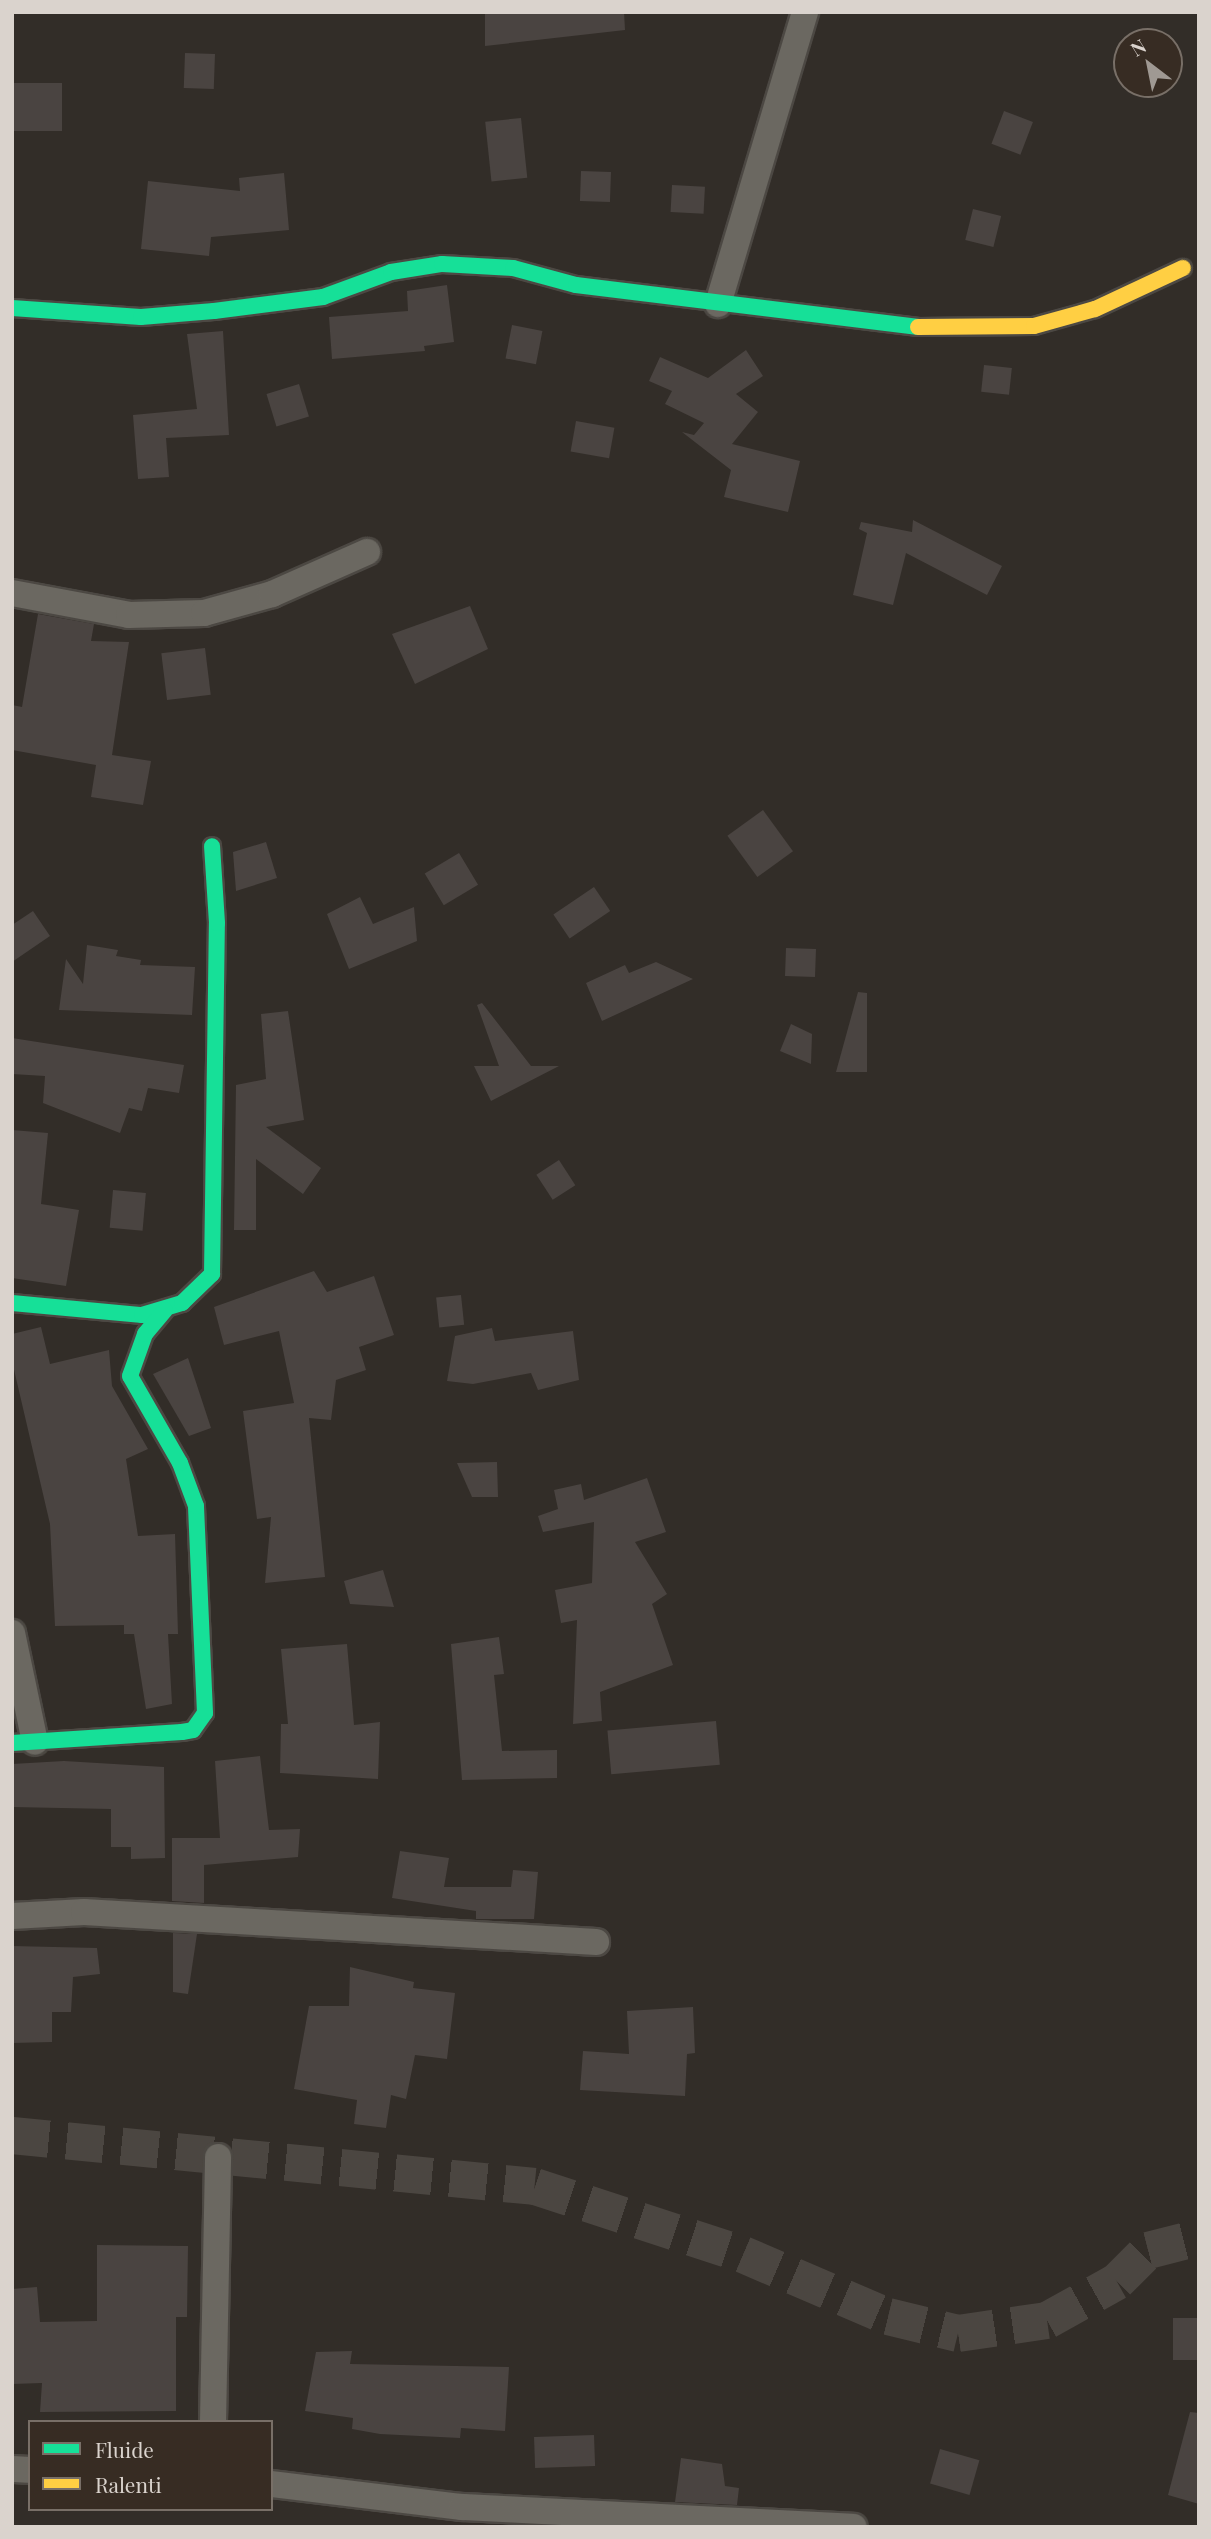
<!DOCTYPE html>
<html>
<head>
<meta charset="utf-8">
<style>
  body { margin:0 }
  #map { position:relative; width:1211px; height:2539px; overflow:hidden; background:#322d28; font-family:"Playfair Display",serif }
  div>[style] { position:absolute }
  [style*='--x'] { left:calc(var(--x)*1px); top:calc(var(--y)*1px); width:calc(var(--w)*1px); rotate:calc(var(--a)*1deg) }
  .building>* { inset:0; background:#4a4441; transform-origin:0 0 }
  .secondary-tunnel>* { height:37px; margin-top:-18.5px; transform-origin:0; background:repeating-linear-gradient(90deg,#4b4641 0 37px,transparent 0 55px) }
  .roads { filter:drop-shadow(2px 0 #4c4843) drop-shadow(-2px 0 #4c4843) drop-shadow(0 2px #4c4843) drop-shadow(0 -2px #4c4843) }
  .street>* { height:26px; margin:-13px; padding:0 13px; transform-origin:13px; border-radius:13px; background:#6b6861 }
  .fast>* { height:16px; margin:-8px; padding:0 8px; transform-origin:8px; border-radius:8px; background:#16e098 }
  .slow>* { height:16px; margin:-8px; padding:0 8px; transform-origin:8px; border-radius:8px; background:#ffcf43 }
  span { translate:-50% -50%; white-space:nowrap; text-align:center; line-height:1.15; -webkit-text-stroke:5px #372c23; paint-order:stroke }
  .frame { position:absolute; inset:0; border:14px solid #dad3cd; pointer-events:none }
  .legend { position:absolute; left:28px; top:2420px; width:245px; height:91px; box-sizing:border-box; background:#372c23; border:2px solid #786f67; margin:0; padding:9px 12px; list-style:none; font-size:21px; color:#dad3cd }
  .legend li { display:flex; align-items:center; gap:14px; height:35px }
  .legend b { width:35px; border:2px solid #786f67 }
  .north { position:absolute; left:1113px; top:28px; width:70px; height:70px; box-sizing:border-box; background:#372c23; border:2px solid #786f67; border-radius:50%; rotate:328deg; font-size:19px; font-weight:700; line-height:28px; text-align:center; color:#dad3cd }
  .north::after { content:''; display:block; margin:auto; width:24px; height:32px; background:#9f9993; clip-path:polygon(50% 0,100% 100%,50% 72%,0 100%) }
</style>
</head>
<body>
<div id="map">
  <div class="building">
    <i style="clip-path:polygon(485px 12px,624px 12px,625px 30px,485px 46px)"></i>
    <i style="left:185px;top:53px;width:30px;height:35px;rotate:2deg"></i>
    <i style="left:12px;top:83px;width:50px;height:48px"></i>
    <i style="left:1004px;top:111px;width:31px;height:35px;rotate:21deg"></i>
    <i style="left:521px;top:118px;width:60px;height:36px;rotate:84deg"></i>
    <i style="left:581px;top:171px;width:30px;height:30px;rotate:2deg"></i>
    <i style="clip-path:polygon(284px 173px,289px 230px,211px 237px,209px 256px,141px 249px,148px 181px,240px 191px,239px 178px)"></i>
    <i style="left:672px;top:185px;width:33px;height:27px;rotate:3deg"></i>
    <i style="left:973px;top:209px;width:29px;height:32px;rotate:14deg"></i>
    <i style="clip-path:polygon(447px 285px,454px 342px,424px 346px,425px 351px,332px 359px,329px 317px,408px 311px,407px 291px)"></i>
    <i style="left:512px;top:325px;width:31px;height:34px;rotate:11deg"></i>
    <i style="clip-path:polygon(223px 331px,229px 435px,166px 438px,169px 477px,138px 479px,133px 415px,197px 409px,187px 334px)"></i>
    <i style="clip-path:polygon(746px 350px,763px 376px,736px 394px,758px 412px,732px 444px,800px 461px,788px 512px,724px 497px,731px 470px,682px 432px,694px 435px,704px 423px,665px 404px,672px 391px,649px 381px,660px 357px,708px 378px)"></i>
    <i style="left:984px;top:365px;width:28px;height:27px;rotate:6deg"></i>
    <i style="left:299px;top:384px;width:34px;height:34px;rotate:73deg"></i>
    <i style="left:576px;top:421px;width:39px;height:31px;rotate:10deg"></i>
    <i style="clip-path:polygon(913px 520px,1002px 566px,987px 595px,906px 553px,893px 605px,853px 595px,867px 533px,859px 529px,861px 522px,912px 532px)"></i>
    <i style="clip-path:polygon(470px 606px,488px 649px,415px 684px,392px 634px)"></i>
    <i style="clip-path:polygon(38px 614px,94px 624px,91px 641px,129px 642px,112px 755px,151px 761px,143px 805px,91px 797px,96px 765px,12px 750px,12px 705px,22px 707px)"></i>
    <i style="left:205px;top:648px;width:47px;height:44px;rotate:83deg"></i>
    <i style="left:763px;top:810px;width:51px;height:44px;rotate:54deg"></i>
    <i style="clip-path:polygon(266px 842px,277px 878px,236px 891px,233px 852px)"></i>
    <i style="left:459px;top:853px;width:37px;height:40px;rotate:59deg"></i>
    <i style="left:594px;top:887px;width:29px;height:49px;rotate:56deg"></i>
    <i style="clip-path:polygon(360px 897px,373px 924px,414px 907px,417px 941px,349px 969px,327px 914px)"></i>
    <i style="clip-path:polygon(33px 911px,50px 936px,12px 962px,12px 925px)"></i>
    <i style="clip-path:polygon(87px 945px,118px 950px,116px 956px,141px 960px,140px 965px,195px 967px,192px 1015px,59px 1010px,66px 959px,83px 984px)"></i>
    <i style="left:786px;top:948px;width:30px;height:28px;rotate:2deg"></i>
    <i style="clip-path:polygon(656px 962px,693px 979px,602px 1021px,586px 983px,625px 965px,629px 973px)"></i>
    <i style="clip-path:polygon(858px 992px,867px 993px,867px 1072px,836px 1072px)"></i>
    <i style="clip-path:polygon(482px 1003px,531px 1066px,559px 1066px,491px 1101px,474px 1066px,499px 1066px,477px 1005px)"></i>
    <i style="clip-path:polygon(288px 1011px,304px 1120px,266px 1127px,321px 1168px,303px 1194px,256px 1159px,256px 1230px,234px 1230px,236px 1085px,266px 1079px,261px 1014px)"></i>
    <i style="clip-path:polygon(791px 1024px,812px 1034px,811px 1064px,780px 1051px)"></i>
    <i style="clip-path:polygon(12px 1038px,184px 1065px,179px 1093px,148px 1088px,142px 1111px,129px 1108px,120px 1133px,43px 1103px,45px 1076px,12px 1074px)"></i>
    <i style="clip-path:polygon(12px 1130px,48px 1133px,41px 1204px,79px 1210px,66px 1286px,12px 1278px)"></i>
    <i style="left:559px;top:1160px;width:30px;height:27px;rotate:57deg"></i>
    <i style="left:113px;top:1190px;width:33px;height:38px;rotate:5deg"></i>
    <i style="clip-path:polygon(314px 1271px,327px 1292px,374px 1276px,394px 1335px,359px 1347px,366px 1370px,336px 1380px,331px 1420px,309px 1418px,325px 1577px,265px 1583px,271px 1517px,257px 1519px,243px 1411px,294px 1403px,279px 1331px,224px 1345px,214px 1307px)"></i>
    <i style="left:461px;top:1295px;width:30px;height:25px;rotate:84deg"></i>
    <i style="clip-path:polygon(41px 1327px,50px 1364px,109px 1350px,112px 1386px,148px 1449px,126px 1459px,138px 1536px,175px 1534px,178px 1634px,168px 1634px,172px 1704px,146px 1709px,134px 1634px,124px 1634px,124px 1625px,55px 1626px,50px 1524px,12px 1361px,12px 1334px)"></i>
    <i style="clip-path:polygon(492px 1328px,495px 1341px,573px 1331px,579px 1380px,538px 1390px,531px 1373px,473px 1384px,447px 1381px,455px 1336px)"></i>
    <i style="clip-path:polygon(188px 1358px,211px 1428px,189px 1436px,153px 1374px)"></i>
    <i style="clip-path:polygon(497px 1462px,498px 1497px,472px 1497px,457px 1463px)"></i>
    <i style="clip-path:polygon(647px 1478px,666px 1532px,635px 1542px,667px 1594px,652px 1604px,673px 1665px,600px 1692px,602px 1721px,573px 1724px,577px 1620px,561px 1623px,555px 1590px,592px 1583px,594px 1522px,543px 1532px,538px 1516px,558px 1509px,554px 1490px,581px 1484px,584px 1500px)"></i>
    <i style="clip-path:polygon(383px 1570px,394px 1607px,350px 1604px,344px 1581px)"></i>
    <i style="clip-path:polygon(499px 1637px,504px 1674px,494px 1675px,502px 1751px,557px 1750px,557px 1778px,462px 1780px,451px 1644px)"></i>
    <i style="clip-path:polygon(347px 1644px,354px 1725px,380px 1722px,378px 1779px,280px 1773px,281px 1724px,288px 1724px,281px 1649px)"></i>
    <i style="left:716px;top:1721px;width:44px;height:109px;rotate:85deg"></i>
    <i style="clip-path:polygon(260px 1756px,269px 1830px,300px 1829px,298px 1857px,204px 1865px,204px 1903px,172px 1901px,172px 1838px,220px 1838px,215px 1761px)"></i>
    <i style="clip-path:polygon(64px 1761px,164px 1767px,165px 1858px,131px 1859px,131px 1847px,111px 1847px,111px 1809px,12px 1807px,12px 1764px)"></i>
    <i style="clip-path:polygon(400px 1851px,449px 1858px,444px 1887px,511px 1887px,513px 1870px,538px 1872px,534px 1919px,476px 1919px,476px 1911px,392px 1898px)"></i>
    <i style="clip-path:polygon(173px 1933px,197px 1934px,188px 1994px,173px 1992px)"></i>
    <i style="clip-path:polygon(12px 1946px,97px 1948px,100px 1974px,73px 1977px,71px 2012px,52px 2012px,52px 2042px,12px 2043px)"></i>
    <i style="clip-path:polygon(350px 1967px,414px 1982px,413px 1988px,455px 1993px,447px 2059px,415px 2055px,406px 2099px,391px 2095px,386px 2128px,354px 2124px,357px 2100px,294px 2089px,309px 2006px,349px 2006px)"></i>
    <i style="clip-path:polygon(693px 2007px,695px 2053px,687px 2054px,685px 2096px,580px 2090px,583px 2051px,629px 2054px,627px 2011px)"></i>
    <i style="clip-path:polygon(97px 2245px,188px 2246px,187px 2317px,176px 2317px,176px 2411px,40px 2412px,42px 2383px,12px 2384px,12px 2289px,37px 2287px,40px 2322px,97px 2321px)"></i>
    <i style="left:1173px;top:2318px;width:26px;height:42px"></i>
    <i style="clip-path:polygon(352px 2351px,350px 2364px,509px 2367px,505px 2431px,461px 2428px,460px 2438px,380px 2434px,352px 2429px,353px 2418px,305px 2411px,316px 2352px)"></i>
    <i style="clip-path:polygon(1190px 2412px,1199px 2413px,1199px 2504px,1168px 2495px)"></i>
    <i style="left:594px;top:2435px;width:31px;height:60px;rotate:88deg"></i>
    <i style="left:940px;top:2449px;width:41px;height:36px;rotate:16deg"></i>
    <i style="clip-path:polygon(681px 2458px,722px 2464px,725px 2486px,739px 2488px,737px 2505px,675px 2502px)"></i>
  </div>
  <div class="secondary-tunnel">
    <i style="--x:12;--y:2135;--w:525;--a:5.57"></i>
    <i style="--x:535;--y:2186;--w:219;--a:18.1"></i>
    <i style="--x:743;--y:2254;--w:158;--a:23.2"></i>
    <i style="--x:888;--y:2316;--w:72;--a:13.7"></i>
    <i style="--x:958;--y:2333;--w:90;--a:-8.3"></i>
    <i style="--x:1047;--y:2320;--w:80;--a:-29.1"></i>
    <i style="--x:1117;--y:2281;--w:44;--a:-45"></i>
    <i style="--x:1148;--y:2250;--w:53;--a:-14.3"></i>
  </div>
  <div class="roads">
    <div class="street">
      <i style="--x:718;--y:304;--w:305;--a:-73.4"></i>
      <i style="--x:12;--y:593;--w:119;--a:10.6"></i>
      <i style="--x:129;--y:615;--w:75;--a:-1.5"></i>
      <i style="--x:204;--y:613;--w:71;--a:-15.6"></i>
      <i style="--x:272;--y:594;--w:104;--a:-23.9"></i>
      <i style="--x:12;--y:1633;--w:111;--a:78.1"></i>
      <i style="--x:12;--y:1916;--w:72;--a:-3.2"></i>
      <i style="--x:84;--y:1912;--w:513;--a:3.35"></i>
      <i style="--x:213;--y:2422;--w:265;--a:-88.9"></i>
      <i style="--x:12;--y:2469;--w:18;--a:3"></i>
      <i style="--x:271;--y:2484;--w:192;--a:6.9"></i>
      <i style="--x:462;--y:2507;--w:392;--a:2.9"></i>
    </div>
    <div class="fast">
      <i style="--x:12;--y:308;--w:129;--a:4"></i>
      <i style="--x:141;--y:317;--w:73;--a:-4.7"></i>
      <i style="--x:214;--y:311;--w:110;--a:-7.3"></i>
      <i style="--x:323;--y:297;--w:72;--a:-20.2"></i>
      <i style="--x:391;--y:272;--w:52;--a:-8.9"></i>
      <i style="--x:442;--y:264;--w:71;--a:3.2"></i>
      <i style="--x:513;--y:268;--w:65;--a:15.1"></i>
      <i style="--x:576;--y:285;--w:345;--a:7"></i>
      <i style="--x:12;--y:1303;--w:131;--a:5.3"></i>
      <i style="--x:142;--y:1315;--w:42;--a:-16.7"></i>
      <i style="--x:182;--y:1303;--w:42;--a:-44"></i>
      <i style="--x:212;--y:1274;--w:351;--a:-89.2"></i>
      <i style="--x:217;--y:923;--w:77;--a:-93.7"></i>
      <i style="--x:12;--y:1743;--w:170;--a:-3.7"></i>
      <i style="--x:182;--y:1732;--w:11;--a:-10"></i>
      <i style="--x:193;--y:1730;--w:21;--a:-55"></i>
      <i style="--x:205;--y:1713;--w:207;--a:-92.5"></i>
      <i style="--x:196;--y:1506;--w:46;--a:-110.4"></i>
      <i style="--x:180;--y:1463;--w:100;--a:-119.9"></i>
      <i style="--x:130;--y:1376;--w:45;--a:-70.3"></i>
      <i style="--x:145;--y:1334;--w:31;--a:-50"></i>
    </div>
    <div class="slow">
      <i style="--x:918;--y:327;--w:116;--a:-0.5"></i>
      <i style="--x:1034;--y:326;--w:63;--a:-15.6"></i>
      <i style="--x:1095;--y:309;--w:97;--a:-25"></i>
    </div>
  </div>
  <div class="frame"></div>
  <ul class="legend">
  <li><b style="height:9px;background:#16e098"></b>Fluide</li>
  <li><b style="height:9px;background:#ffcf43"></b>Ralenti</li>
  </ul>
  <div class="north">N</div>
</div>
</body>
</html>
